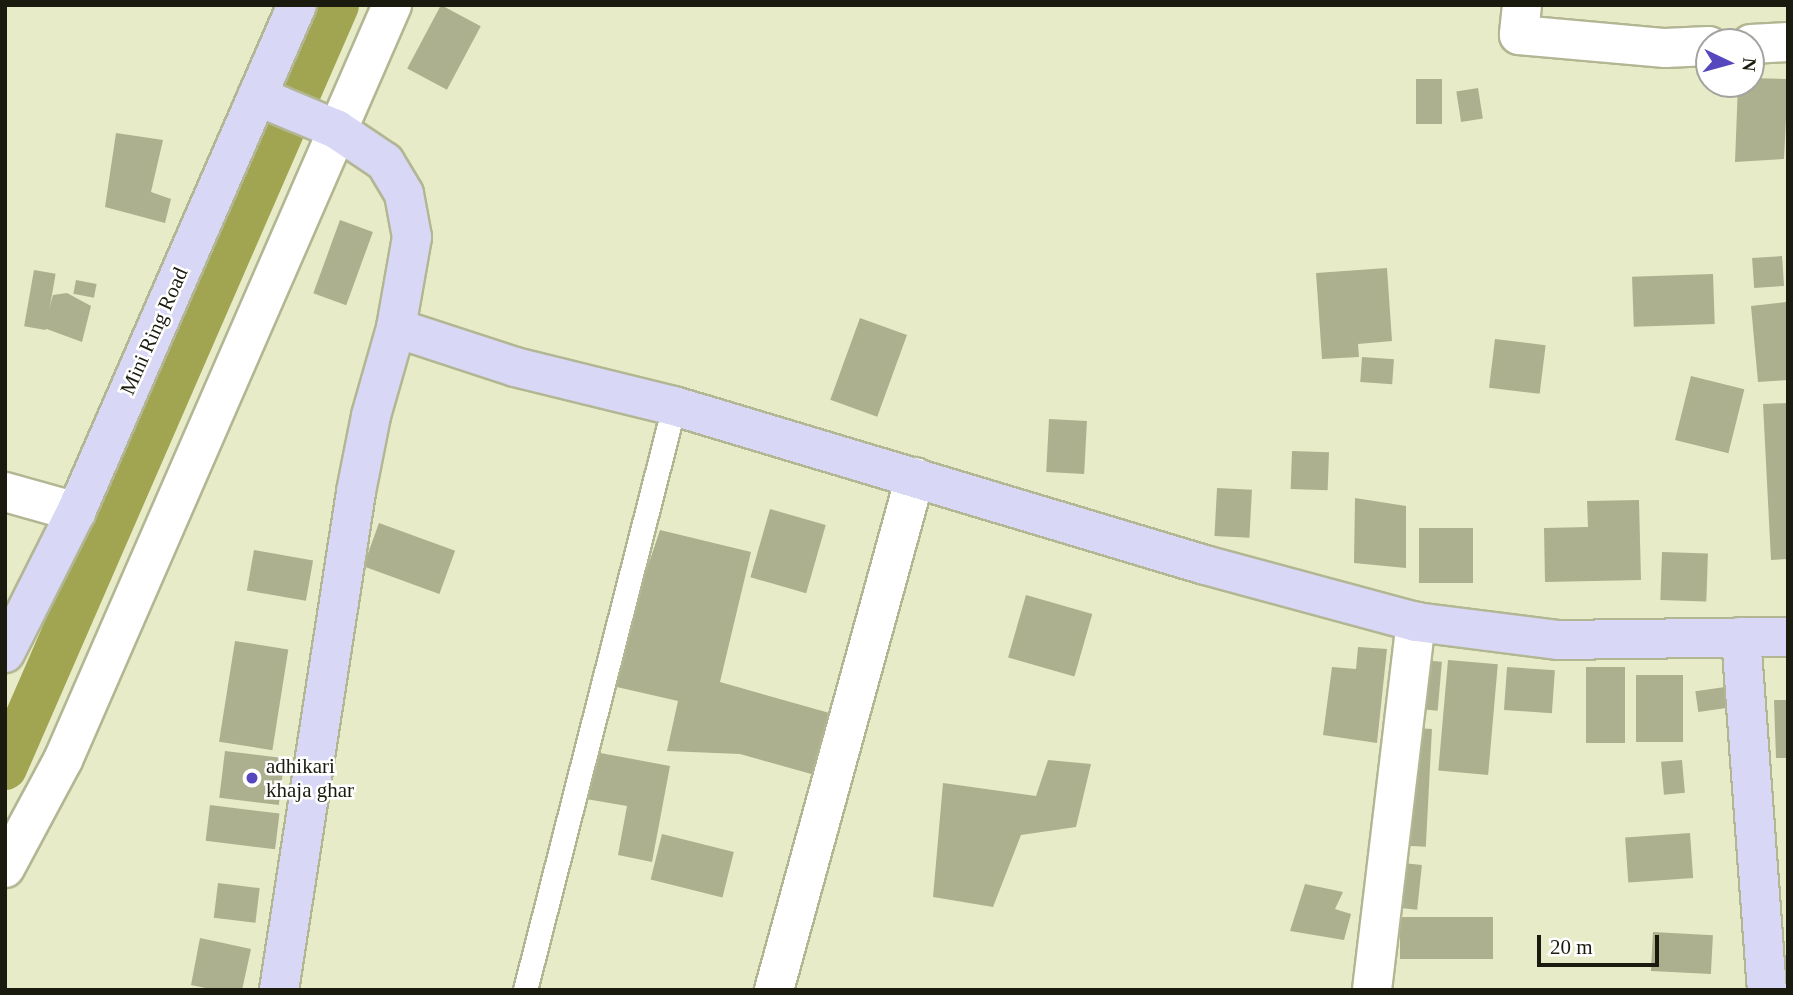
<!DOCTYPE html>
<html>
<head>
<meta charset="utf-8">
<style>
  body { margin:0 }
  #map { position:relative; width:1793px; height:995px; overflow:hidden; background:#e8ebc7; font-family:Georgia,serif }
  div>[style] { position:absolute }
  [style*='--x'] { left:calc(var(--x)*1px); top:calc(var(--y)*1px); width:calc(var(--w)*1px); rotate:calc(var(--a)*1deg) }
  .canal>* { height:44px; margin:-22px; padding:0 22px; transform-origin:22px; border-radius:22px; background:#a1a552 }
  .building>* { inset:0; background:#adb08e; transform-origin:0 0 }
  .roads { filter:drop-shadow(2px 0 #b3b693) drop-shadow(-2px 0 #b3b693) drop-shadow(0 2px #b3b693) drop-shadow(0 -2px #b3b693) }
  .lane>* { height:23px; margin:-11.5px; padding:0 11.5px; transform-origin:11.5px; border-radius:11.5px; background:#fff }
  .street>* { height:38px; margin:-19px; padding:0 19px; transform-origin:19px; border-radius:19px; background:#fff }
  .secondary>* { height:38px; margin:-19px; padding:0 19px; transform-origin:19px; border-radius:19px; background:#d8d7f6 }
  .dots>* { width:19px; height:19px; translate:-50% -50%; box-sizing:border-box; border:4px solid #fff; border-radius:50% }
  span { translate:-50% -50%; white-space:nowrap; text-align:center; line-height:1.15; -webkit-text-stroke:5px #fff; paint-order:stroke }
  .street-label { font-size:21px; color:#1a1b0e }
  .poi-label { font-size:21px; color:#1a1b0e }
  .left { translate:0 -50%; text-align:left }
  .frame { position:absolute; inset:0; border:7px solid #1a1b0e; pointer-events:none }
  .north { position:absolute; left:1695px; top:28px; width:70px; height:70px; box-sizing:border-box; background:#fff; border:2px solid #a3a49f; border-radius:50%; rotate:95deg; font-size:19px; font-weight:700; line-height:28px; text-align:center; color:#1a1b0e }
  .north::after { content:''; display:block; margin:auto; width:24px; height:32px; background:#5647be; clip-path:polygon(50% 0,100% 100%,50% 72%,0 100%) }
  .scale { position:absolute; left:1537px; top:935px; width:122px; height:32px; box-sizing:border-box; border:4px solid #1a1b0e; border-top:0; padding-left:9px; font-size:21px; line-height:24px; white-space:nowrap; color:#1a1b0e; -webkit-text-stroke:5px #fff; paint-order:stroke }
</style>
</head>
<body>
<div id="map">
  <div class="canal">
    <i style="--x:5;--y:768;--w:832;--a:-66.48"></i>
  </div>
  <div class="building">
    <i style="left:441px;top:5px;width:45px;height:72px;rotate:28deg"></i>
    <i style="clip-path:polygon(1751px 78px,1788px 79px,1784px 159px,1735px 162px,1738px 84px,1751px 84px)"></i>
    <i style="left:1416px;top:79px;width:26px;height:45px"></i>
    <i style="left:1478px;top:88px;width:31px;height:22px;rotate:81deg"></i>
    <i style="clip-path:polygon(116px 133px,163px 140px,151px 192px,171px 199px,165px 223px,105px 207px)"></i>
    <i style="left:340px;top:220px;width:35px;height:78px;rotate:20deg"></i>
    <i style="left:1782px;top:256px;width:30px;height:30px;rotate:86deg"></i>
    <i style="clip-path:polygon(1387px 268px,1392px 341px,1358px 344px,1359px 357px,1322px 359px,1316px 273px)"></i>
    <i style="left:34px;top:270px;width:22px;height:57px;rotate:10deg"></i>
    <i style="left:1713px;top:274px;width:50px;height:81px;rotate:88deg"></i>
    <i style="left:76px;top:280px;width:21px;height:14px;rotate:11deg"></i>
    <i style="clip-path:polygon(67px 293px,91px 306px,82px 342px,44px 328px,53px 295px)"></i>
    <i style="clip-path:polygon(1786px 302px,1788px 380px,1758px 382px,1751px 306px)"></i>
    <i style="left:860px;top:318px;width:50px;height:87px;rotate:20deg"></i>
    <i style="left:1495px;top:339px;width:51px;height:49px;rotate:7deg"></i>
    <i style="left:1362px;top:357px;width:32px;height:25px;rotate:4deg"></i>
    <i style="left:1691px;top:376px;width:55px;height:66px;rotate:14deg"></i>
    <i style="clip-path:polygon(1788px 403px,1788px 559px,1771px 560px,1763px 404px)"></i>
    <i style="left:1049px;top:419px;width:38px;height:53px;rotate:3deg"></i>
    <i style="left:1292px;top:451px;width:37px;height:38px;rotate:2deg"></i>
    <i style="left:1217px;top:488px;width:35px;height:48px;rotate:3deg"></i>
    <i style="clip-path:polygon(1355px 498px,1406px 506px,1406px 568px,1354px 563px)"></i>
    <i style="clip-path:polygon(1639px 500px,1641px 580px,1545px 582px,1544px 528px,1588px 527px,1587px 501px)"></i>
    <i style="left:770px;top:509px;width:58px;height:71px;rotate:16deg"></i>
    <i style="left:379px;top:523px;width:81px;height:46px;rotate:20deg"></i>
    <i style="left:1473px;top:528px;width:55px;height:54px;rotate:90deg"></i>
    <i style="clip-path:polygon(660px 530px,751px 552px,720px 682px,833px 714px,822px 777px,740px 754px,667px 751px,678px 701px,608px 685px)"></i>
    <i style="left:254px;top:550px;width:60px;height:41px;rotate:10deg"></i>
    <i style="left:1662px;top:552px;width:46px;height:48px;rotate:2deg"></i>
    <i style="left:1026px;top:595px;width:69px;height:65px;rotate:16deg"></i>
    <i style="left:235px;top:641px;width:54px;height:102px;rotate:9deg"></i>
    <i style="clip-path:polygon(1358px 647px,1387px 649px,1377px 743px,1323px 735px,1332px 667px,1356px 669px)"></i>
    <i style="left:1421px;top:660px;width:21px;height:49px;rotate:5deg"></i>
    <i style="left:1448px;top:660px;width:50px;height:111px;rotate:5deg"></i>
    <i style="left:1507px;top:667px;width:48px;height:43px;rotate:4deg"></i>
    <i style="left:1586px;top:667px;width:39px;height:76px"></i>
    <i style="left:1636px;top:675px;width:47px;height:67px"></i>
    <i style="left:1732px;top:686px;width:21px;height:37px;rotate:82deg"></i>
    <i style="clip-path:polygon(1774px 700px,1788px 700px,1788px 758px,1776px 758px)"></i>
    <i style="left:1413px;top:728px;width:19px;height:118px;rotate:3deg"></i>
    <i style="left:225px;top:751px;width:60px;height:47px;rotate:7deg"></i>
    <i style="clip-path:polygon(595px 752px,670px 766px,652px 862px,618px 855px,627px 806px,586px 799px)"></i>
    <i style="clip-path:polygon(1048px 760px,1091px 764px,1076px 827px,1021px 835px,993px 907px,933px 897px,943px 783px,1036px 796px)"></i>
    <i style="left:1682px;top:760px;width:33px;height:21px;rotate:85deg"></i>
    <i style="left:210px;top:805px;width:70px;height:36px;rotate:7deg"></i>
    <i style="left:1690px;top:833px;width:45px;height:65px;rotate:86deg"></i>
    <i style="left:662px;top:834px;width:74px;height:47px;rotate:14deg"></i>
    <i style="left:1403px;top:863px;width:19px;height:45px;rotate:6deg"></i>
    <i style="left:218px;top:883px;width:42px;height:35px;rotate:7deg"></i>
    <i style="clip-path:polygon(1305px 884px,1343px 892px,1335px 909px,1351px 914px,1344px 940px,1290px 931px)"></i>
    <i style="left:1400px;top:917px;width:93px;height:42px"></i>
    <i style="left:1653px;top:932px;width:60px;height:39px;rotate:3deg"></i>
    <i style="clip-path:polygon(200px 938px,251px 949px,242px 990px,215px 990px,191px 985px)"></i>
  </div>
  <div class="roads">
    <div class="lane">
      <i style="--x:525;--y:990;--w:603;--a:-75.69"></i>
    </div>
    <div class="street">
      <i style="--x:1522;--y:5;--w:30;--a:96"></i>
      <i style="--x:1519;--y:35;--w:147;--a:5.1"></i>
      <i style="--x:1665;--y:48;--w:44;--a:-2.6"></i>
      <i style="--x:1751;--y:44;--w:37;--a:-3"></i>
      <i style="--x:5;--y:492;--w:74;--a:15.7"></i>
      <i style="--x:5;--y:868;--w:123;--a:-61.8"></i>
      <i style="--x:63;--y:760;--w:824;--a:-66.45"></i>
      <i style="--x:774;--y:990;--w:532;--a:-74.63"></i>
      <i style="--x:1372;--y:990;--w:371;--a:-83.2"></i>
    </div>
    <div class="secondary">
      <i style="--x:257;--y:96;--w:86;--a:22.7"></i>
      <i style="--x:336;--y:129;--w:59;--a:34"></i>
      <i style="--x:385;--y:162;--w:37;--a:59"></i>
      <i style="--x:404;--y:194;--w:44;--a:79.5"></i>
      <i style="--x:412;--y:237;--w:92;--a:100"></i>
      <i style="--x:396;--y:328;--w:91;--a:105.9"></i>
      <i style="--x:371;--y:416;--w:77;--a:101.2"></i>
      <i style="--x:356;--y:492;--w:504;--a:98.79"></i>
      <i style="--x:396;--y:328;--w:125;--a:18.1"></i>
      <i style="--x:515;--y:367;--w:164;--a:13.8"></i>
      <i style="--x:674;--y:406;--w:554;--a:16.67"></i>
      <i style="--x:1205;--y:565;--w:219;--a:15.1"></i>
      <i style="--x:1416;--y:622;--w:144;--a:7.2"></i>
      <i style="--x:1559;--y:640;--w:229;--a:-0.8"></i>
      <i style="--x:1741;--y:637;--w:354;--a:85.8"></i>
      <i style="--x:5;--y:653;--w:158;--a:-63.3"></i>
      <i style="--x:76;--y:512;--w:553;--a:-66.45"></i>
    </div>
  </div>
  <div class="dots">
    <i style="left:252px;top:778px;background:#5647be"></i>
  </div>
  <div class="street-label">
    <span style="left:154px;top:331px;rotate:-66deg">Mini Ring Road</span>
  </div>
  <div class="poi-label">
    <span class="left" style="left:266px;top:778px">adhikari<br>khaja ghar</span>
  </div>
  <div class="frame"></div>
  <div class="north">N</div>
  <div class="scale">20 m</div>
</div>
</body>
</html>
